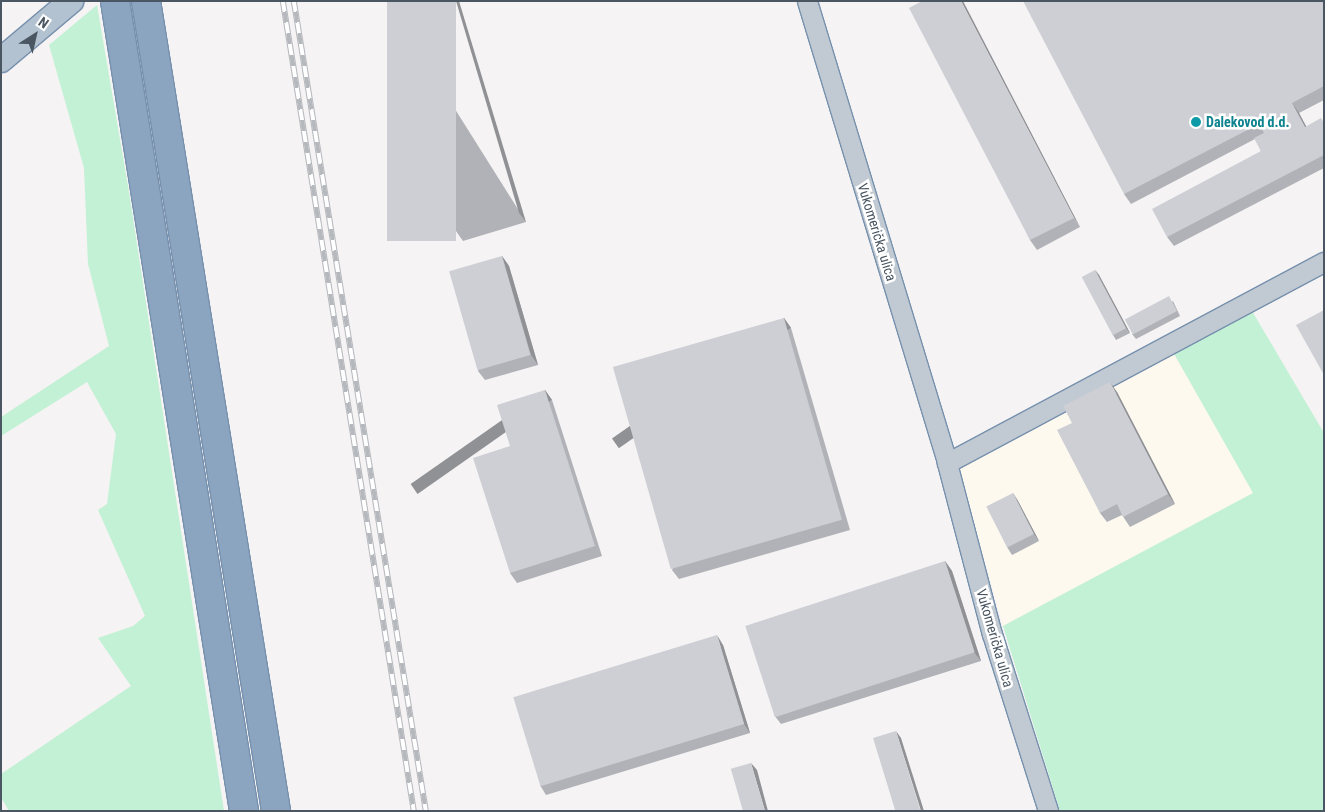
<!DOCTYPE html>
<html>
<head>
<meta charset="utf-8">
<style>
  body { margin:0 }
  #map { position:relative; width:1325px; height:812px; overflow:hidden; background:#f5f3f3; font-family:"Roboto Condensed",sans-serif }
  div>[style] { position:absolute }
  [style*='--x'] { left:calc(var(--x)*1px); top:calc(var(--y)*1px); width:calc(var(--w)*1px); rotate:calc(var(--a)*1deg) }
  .commercial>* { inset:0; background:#fdf9ef }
  .green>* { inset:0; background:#c3f1d5 }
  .roads { filter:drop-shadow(1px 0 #7690ad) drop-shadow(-1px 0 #7690ad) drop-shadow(0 1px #7690ad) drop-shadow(0 -1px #7690ad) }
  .minor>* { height:19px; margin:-9.5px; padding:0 9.5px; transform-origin:9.5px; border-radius:9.5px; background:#c1cad2 }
  .major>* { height:24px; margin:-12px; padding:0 12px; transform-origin:12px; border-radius:12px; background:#b3c2d1 }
  .highway>* { height:28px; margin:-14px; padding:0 14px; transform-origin:14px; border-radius:14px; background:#8ba5c1 }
  .rail>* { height:5.5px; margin-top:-2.75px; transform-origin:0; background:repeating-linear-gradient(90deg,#fff 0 11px,#b5b8bd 0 22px); box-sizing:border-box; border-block:1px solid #b5b8bd }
  .wall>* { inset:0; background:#b0b2b7 }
  .shaded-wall>* { inset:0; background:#909195; transform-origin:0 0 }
  .building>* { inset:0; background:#cdcfd5; transform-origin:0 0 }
  .dots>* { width:14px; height:14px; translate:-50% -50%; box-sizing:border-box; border:2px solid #fff; border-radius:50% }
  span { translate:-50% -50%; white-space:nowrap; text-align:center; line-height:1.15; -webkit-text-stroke:5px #fff; paint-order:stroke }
  .culture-label { font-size:14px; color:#0d838f; font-weight:700 }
  .left { translate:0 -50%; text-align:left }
  .street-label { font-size:14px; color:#4a5661 }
  .frame { position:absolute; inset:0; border:2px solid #4a5661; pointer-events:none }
  .north { position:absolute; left:10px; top:10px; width:50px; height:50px; -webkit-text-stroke:4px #fff; paint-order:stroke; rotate:35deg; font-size:14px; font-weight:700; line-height:20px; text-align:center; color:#4a5661 }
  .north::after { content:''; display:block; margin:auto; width:18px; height:22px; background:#4a5661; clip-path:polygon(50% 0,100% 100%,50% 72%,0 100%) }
</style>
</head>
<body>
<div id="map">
  <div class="commercial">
    <i style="clip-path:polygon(1173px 352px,1253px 493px,1003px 626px,958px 468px)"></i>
  </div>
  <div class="green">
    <i style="clip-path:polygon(97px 5px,129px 192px,224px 811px,9px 811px,1px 797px,1px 774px,131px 686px,98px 638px,133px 626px,145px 616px,98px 510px,107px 504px,116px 434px,87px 382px,1px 436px,1px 417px,109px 346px,88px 264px,84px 168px,49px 45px)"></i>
    <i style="clip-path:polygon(1252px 311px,1324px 433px,1324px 811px,1060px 811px,1003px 626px,1253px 493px,1173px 352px)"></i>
  </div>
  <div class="roads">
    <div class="minor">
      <i style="--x:807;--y:1;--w:483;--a:73.1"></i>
      <i style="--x:947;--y:463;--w:177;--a:75.3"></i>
      <i style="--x:992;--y:634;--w:186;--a:72.4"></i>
      <i style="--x:947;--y:463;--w:427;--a:-28.1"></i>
    </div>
    <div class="major">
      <i style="--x:1;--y:60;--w:92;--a:-40.1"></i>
    </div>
    <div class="highway">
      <i style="--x:115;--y:1;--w:820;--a:80.95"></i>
      <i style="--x:146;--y:1;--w:820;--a:80.88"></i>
    </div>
  </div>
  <div class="rail">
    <i style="--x:283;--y:1;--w:821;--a:80.81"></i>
    <i style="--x:294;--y:1;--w:821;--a:80.74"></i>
  </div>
  <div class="wall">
    <i style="clip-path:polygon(387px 1px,526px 222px,463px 241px,456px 231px)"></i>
    <i style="clip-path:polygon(922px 1px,1080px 227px,1037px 250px,1030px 240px)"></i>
    <i style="clip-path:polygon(1324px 1px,1324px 100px,1299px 113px,1306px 127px,1324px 122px,1324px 168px,1174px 246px,1167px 237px,1261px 151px,1255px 139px,1131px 204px,1124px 194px)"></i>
    <i style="clip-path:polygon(502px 256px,509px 266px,538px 365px,485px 380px,478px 371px)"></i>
    <i style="clip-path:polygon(1095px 270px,1099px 275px,1130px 333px,1116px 340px,1113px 335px)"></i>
    <i style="clip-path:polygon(1173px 301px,1180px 316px,1136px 339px,1132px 334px)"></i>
    <i style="clip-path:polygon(784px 318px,791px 328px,850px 530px,679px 579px,672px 570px)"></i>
    <i style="clip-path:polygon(545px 390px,552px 400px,602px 556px,517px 583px,510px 573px,510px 446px)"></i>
    <i style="clip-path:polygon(1117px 392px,1175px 504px,1130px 527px,1122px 515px,1107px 522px,1100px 513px,1072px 423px)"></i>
    <i style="clip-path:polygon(1013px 493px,1018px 501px,1039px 541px,1012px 555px,1007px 547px)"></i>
    <i style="clip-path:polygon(945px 561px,952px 571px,981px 661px,781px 724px,774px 715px)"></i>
    <i style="clip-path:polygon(723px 645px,750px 733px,546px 795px,540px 785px)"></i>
  </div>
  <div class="shaded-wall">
    <i style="clip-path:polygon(456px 1px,459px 1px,526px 222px,519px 213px)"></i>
    <i style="clip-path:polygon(961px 1px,963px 1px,1080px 227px,1074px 218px)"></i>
    <i style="clip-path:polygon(1292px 103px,1299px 113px,1312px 137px,1305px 127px)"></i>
    <i style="clip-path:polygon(502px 256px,509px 266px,538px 365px,531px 355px)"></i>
    <i style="clip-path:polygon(1095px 270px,1099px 275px,1130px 333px,1126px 328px)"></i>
    <i style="left:784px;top:318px;width:12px;height:210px;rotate:55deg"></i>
    <i style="clip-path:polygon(1110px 382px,1117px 392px,1175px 504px,1168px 494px)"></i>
    <i style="left:545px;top:390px;width:12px;height:164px;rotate:55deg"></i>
    <i style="clip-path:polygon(1013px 493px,1018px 501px,1039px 541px,1034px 534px)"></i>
    <i style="clip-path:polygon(945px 561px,952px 571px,981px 661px,974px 652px)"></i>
    <i style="clip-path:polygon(717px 635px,723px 645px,750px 733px,744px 724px)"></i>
    <i style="clip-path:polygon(896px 731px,901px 738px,924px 811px,921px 811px)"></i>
    <i style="clip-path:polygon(751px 763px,757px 770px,768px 811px,765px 811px)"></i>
  </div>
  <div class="building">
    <i style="left:387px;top:1px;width:69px;height:240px"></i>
    <i style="clip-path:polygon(922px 1px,961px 1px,1074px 218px,1030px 240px,909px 8px)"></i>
    <i style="clip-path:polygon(1023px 1px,1324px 1px,1324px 86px,1292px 103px,1305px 127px,1321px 118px,1324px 123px,1324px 155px,1167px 237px,1152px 209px,1261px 151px,1254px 138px,1264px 133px,1259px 124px,1124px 194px)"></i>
    <i style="left:502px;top:256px;width:103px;height:55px;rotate:74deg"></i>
    <i style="left:1095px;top:270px;width:66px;height:15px;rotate:62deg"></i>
    <i style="left:1169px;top:296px;width:17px;height:50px;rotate:62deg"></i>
    <i style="clip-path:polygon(1324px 310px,1324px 375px,1296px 325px)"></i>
    <i style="left:784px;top:318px;width:210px;height:178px;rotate:74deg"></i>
    <i style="clip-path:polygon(1110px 382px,1168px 494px,1123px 517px,1117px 504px,1100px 513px,1057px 430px,1072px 423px,1063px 406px)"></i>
    <i style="clip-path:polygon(545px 390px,595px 546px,510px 573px,473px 458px,510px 446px,497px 405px)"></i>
    <i style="left:1013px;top:493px;width:46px;height:30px;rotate:63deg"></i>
    <i style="left:945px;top:561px;width:96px;height:210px;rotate:72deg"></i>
    <i style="left:717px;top:635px;width:93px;height:213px;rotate:73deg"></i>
    <i style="left:896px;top:731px;width:84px;height:24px;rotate:73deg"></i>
    <i style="left:751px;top:763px;width:50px;height:21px;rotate:74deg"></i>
  </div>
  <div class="dots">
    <i style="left:1196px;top:122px;background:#0f9aa8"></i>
  </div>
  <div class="culture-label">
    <span class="left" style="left:1206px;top:122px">Dalekovod d.d.</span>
  </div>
  <div class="street-label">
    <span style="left:877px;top:232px;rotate:73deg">Vukomerička ulica</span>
    <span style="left:995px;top:638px;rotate:74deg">Vukomerička ulica</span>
  </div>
  <div class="frame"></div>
  <div class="north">N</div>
</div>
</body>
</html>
